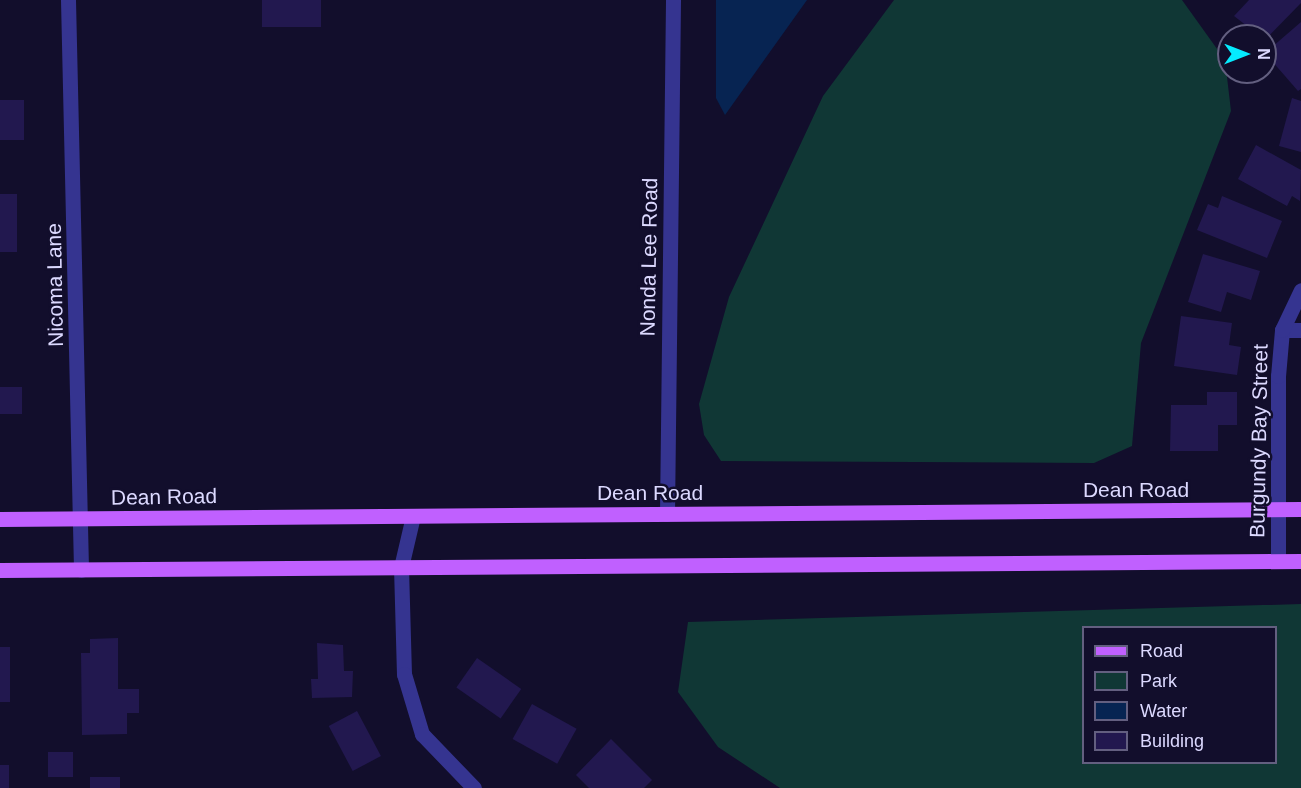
<!DOCTYPE html>
<html>
<head>
<meta charset="utf-8">
<style>
  body { margin:0 }
  #map { position:relative; width:1301px; height:788px; overflow:hidden; background:#120e2c; font-family:Arial,sans-serif }
  div>[style] { position:absolute }
  [style*='--x'] { left:calc(var(--x)*1px); top:calc(var(--y)*1px); width:calc(var(--w)*1px); rotate:calc(var(--a)*1deg) }
  .green>* { inset:0; background:#103735 }
  .water>* { inset:0; background:#072452 }
  .building>* { inset:0; background:#22184f; transform-origin:0 0 }
  .minor>* { height:15px; margin:-7.5px; padding:0 7.5px; transform-origin:7.5px; border-radius:7.5px; background:#353490 }
  .major>* { height:15px; margin:-7.5px; padding:0 7.5px; transform-origin:7.5px; border-radius:7.5px; background:#c060ff }
  span { translate:-50% -50%; white-space:nowrap; text-align:center; line-height:1.15; -webkit-text-stroke:5px #120e2c; paint-order:stroke }
  .street-label { font-size:21px; color:#dcd9ff }
  .legend { position:absolute; left:1082px; top:626px; width:195px; height:138px; box-sizing:border-box; background:#120e2c; border:2px solid #635f80; margin:0; padding:8px 10px; list-style:none; font-size:18px; color:#dcd9ff }
  .legend li { display:flex; align-items:center; gap:12px; height:30px }
  .legend b { width:30px; border:2px solid #635f80 }
  .north { position:absolute; left:1217px; top:24px; width:60px; height:60px; box-sizing:border-box; background:#120e2c; border:2px solid #635f80; border-radius:50%; rotate:90deg; font-size:16px; font-weight:700; line-height:24px; text-align:center; color:#dcd9ff }
  .north::after { content:''; display:block; margin:auto; width:21px; height:27px; background:#05ebff; clip-path:polygon(50% 0,100% 100%,50% 72%,0 100%) }
</style>
</head>
<body>
<div id="map">
  <div class="green">
    <i style="clip-path:polygon(894px 0,1182px 0,1225px 60px,1231px 111px,1141px 343px,1132px 446px,1094px 463px,721px 461px,704px 435px,699px 404px,729px 297px,823px 96px)"></i>
    <i style="clip-path:polygon(evenodd,1301px 604px,1301px 788px,780px 788px,718px 747px,678px 692px,688px 622px,1301px 604px,1084px 628px,1276px 628px,1276px 762px,1084px 762px,1084px 628px)"></i>
  </div>
  <div class="water">
    <i style="clip-path:polygon(716px 0,807px 0,725px 115px,716px 98px)"></i>
  </div>
  <div class="building">
    <i style="left:262px;top:0;width:59px;height:27px"></i>
    <i style="clip-path:polygon(1249px 0,1301px 0,1301px 3px,1265px 40px,1234px 16px)"></i>
    <i style="clip-path:polygon(1301px 22px,1301px 89px,1298px 91px,1265px 53px)"></i>
    <i style="clip-path:polygon(1292px 98px,1301px 101px,1301px 152px,1279px 146px)"></i>
    <i style="left:0;top:100px;width:24px;height:40px"></i>
    <i style="clip-path:polygon(1256px 145px,1301px 170px,1300px 201px,1292px 196px,1287px 206px,1238px 179px)"></i>
    <i style="left:0;top:194px;width:17px;height:58px"></i>
    <i style="clip-path:polygon(1222px 196px,1282px 221px,1267px 258px,1197px 230px,1208px 204px,1218px 208px)"></i>
    <i style="clip-path:polygon(1203px 254px,1260px 271px,1251px 300px,1227px 292px,1221px 312px,1188px 302px)"></i>
    <i style="clip-path:polygon(1181px 316px,1232px 323px,1229px 345px,1241px 347px,1237px 375px,1174px 366px)"></i>
    <i style="left:0;top:387px;width:22px;height:27px"></i>
    <i style="clip-path:polygon(1207px 392px,1237px 392px,1237px 425px,1218px 425px,1218px 451px,1170px 451px,1171px 405px,1207px 405px)"></i>
    <i style="clip-path:polygon(118px 638px,118px 689px,139px 689px,139px 713px,127px 713px,127px 734px,82px 735px,81px 653px,90px 653px,90px 639px)"></i>
    <i style="clip-path:polygon(317px 643px,343px 645px,344px 671px,353px 671px,352px 697px,312px 698px,311px 679px,318px 679px)"></i>
    <i style="left:0;top:647px;width:10px;height:55px"></i>
    <i style="left:477px;top:658px;width:54px;height:36px;rotate:35deg"></i>
    <i style="left:532px;top:704px;width:51px;height:40px;rotate:29deg"></i>
    <i style="left:357px;top:711px;width:51px;height:32px;rotate:62deg"></i>
    <i style="clip-path:polygon(611px 739px,652px 780px,644px 788px,589px 788px,576px 775px)"></i>
    <i style="left:48px;top:752px;width:25px;height:25px"></i>
    <i style="left:0;top:765px;width:9px;height:23px"></i>
    <i style="left:120px;top:777px;width:11px;height:30px;rotate:90deg"></i>
  </div>
  <div class="minor">
    <i style="--x:68;--y:0;--w:570;--a:88.69"></i>
    <i style="--x:1282;--y:330;--w:19;--a:0"></i>
    <i style="--x:667;--y:514;--w:514;--a:-89.33"></i>
    <i style="--x:413;--y:516;--w:52;--a:103.2"></i>
    <i style="--x:401;--y:567;--w:107;--a:88.4"></i>
    <i style="--x:404;--y:674;--w:63;--a:73.3"></i>
    <i style="--x:422;--y:734;--w:75;--a:46.1"></i>
    <i style="--x:1278;--y:561;--w:185;--a:-90"></i>
    <i style="--x:1278;--y:376;--w:46;--a:-85"></i>
    <i style="--x:1282;--y:330;--w:44;--a:-64.6"></i>
  </div>
  <div class="major">
    <i style="--x:0;--y:519;--w:1301;--a:-0.44"></i>
    <i style="--x:0;--y:570;--w:1301;--a:-0.4"></i>
  </div>
  <div class="street-label">
    <span style="left:649px;top:257px;rotate:-89deg">Nonda Lee Road</span>
    <span style="left:55px;top:285px;rotate:-91deg">Nicoma Lane</span>
    <span style="left:1259px;top:441px;rotate:-89deg">Burgundy Bay Street</span>
    <span style="left:1136px;top:490px">Dean Road</span>
    <span style="left:650px;top:493px">Dean Road</span>
    <span style="left:164px;top:497px;rotate:-1deg">Dean Road</span>
  </div>
  <ul class="legend">
  <li><b style="height:8px;background:#c060ff"></b>Road</li>
  <li><b style="height:16px;background:#103735"></b>Park</li>
  <li><b style="height:16px;background:#072452"></b>Water</li>
  <li><b style="height:16px;background:#22184f"></b>Building</li>
  </ul>
  <div class="north">N</div>
</div>
</body>
</html>
